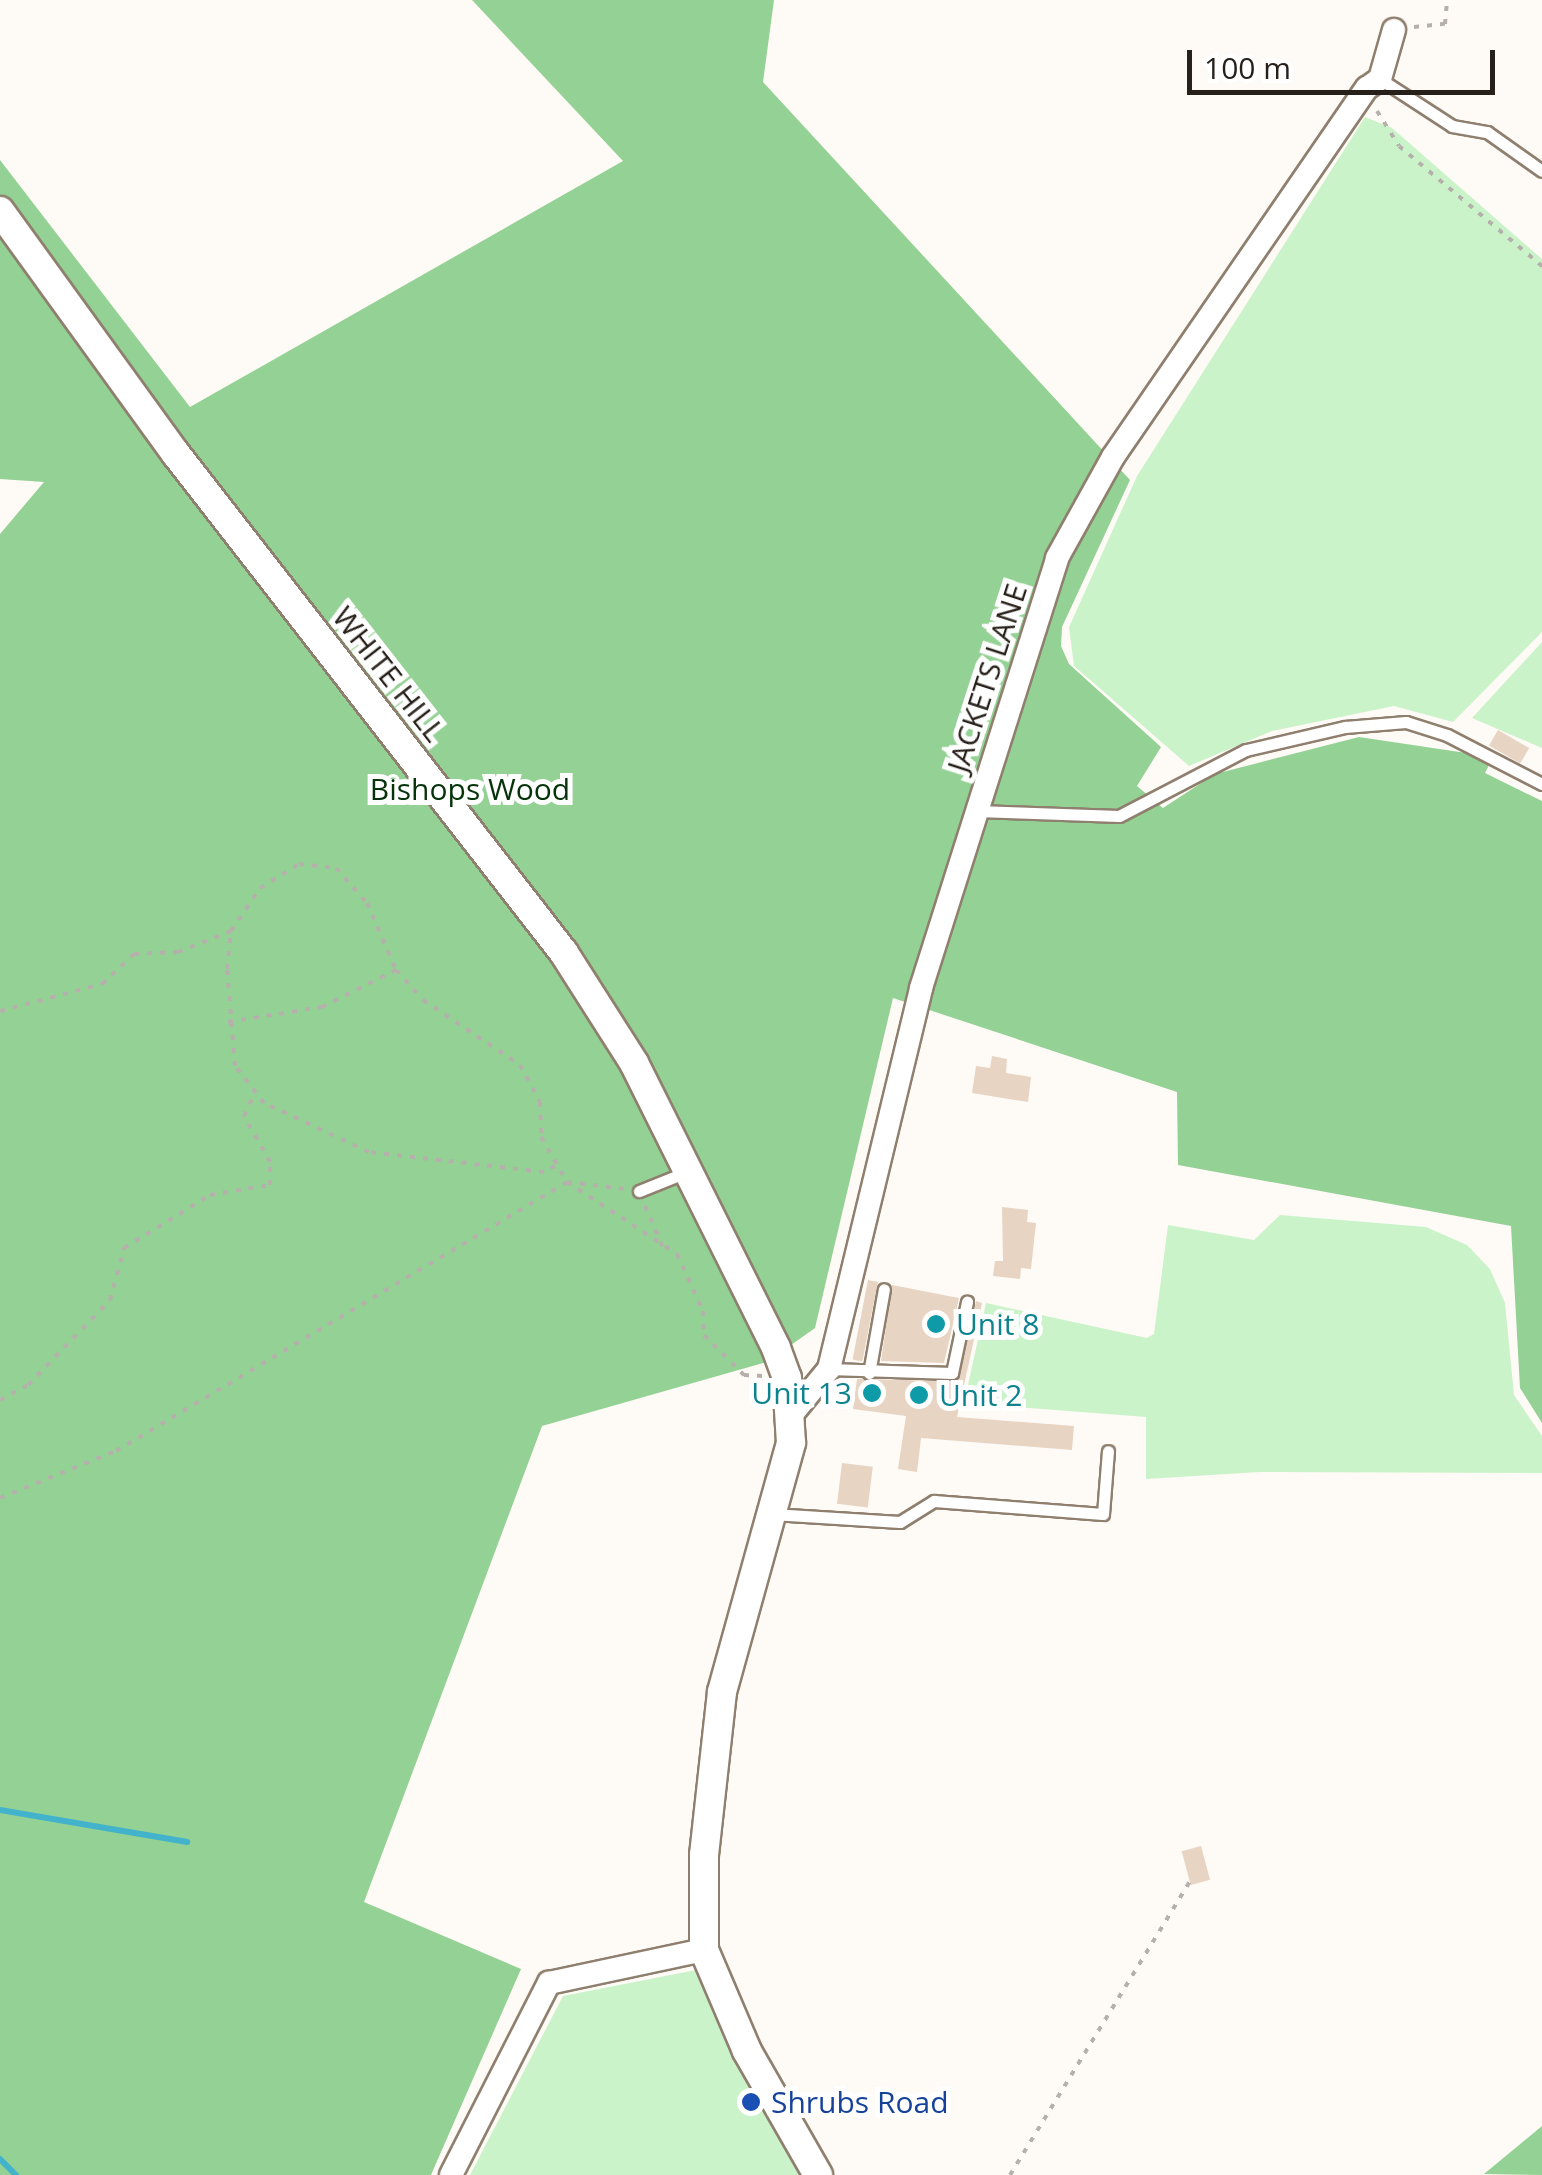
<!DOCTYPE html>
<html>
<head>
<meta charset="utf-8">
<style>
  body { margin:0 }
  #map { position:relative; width:1542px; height:2175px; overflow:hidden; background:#fefaf6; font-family:"Open Sans",sans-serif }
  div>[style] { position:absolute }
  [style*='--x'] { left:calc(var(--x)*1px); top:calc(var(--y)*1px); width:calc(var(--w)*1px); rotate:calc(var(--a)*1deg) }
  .green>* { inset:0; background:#cbf3ca }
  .forest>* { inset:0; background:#94d194 }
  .stream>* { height:6px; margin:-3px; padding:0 3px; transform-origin:3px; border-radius:3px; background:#42b3cb }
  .building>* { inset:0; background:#e8d4c3; transform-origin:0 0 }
  .path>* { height:4px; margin-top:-2px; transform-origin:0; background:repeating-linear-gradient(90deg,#b5b0ac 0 5px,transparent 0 13px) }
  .roads { filter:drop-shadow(2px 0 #8f7f6e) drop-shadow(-2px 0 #8f7f6e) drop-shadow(0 2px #8f7f6e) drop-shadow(0 -2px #8f7f6e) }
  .service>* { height:11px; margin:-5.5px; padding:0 5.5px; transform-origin:5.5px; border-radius:5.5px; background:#fff }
  .minor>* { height:22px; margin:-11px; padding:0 11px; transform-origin:11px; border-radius:11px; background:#fff }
  .tertiary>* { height:28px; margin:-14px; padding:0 14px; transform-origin:14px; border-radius:14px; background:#fff }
  .dots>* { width:28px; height:28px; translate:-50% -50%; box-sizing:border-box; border:5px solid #fff; border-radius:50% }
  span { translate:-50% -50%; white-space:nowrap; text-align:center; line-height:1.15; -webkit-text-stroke:10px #fff; paint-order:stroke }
  .street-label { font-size:30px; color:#27201a }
  .park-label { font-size:30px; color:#07330b }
  .culture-label { font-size:30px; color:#0d838f }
  .left { translate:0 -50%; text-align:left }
  .right { translate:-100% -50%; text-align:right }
  .transit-label { font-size:30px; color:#164399 }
  .scale { position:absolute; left:1187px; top:50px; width:308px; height:45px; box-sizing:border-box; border:5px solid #27201a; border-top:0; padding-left:12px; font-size:30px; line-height:35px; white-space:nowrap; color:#27201a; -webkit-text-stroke:8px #fff; paint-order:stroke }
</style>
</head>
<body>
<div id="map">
  <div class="green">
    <i style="clip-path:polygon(1365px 117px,1392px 128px,1542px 259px,1542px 632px,1453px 722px,1394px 706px,1272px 731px,1189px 766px,1074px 666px,1069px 627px,1137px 476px)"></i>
    <i style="clip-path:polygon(1542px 642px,1542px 748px,1472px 718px)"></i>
    <i style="clip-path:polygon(1280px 1215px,1426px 1227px,1467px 1245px,1490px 1269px,1505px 1303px,1514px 1395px,1542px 1436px,1542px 1473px,1260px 1472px,1146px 1479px,1146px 1417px,964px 1403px,986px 1303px,1147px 1338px,1154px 1334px,1168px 1225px,1254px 1240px)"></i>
    <i style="clip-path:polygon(696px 1970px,802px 2175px,470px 2175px,563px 1996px)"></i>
  </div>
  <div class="forest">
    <i style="clip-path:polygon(472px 0,774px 0,763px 82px,1130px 480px,1062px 627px,1061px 646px,1069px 664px,1161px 747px,1137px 786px,1163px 808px,1215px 774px,1359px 737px,1493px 757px,1485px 773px,1542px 801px,1542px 1423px,1520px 1388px,1511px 1226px,1178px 1165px,1177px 1092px,893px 998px,815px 1328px,767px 1362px,542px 1426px,364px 1902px,521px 1969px,431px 2175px,0 2175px,0 534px,44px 482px,0 479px,0 160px,190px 407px,623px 161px)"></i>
    <i style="clip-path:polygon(1542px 2126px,1542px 2175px,1484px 2174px)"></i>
  </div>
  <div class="stream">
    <i style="--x:0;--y:1810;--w:190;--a:9.7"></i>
    <i style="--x:0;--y:2159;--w:23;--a:45"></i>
  </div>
  <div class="building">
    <i style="left:1498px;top:730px;width:36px;height:18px;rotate:30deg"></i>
    <i style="clip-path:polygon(992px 1056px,1007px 1059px,1006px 1073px,1031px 1077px,1028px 1102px,972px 1093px,976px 1066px,990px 1068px)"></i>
    <i style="clip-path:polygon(1002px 1207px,1028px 1210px,1027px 1222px,1036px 1223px,1031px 1269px,1021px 1268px,1020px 1279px,993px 1276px,995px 1261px,1003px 1261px)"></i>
    <i style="left:868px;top:1280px;width:10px;height:81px;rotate:11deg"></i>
    <i style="clip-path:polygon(892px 1285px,959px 1298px,944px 1363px,881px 1361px)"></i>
    <i style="clip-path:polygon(976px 1301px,982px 1303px,957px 1417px,1074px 1426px,1072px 1450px,921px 1438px,917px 1472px,898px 1469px,906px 1416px,853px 1409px,857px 1379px,957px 1381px)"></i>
    <i style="left:842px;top:1463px;width:31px;height:41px;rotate:7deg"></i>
    <i style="left:1201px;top:1846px;width:35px;height:20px;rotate:75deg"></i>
  </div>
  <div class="path">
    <i style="--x:1414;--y:27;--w:31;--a:-6"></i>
    <i style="--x:1445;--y:24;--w:24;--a:-85"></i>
    <i style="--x:1377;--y:111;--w:41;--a:57.8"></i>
    <i style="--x:1399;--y:146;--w:187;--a:40"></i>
    <i style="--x:0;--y:1011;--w:106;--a:-14.8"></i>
    <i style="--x:102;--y:984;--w:44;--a:-43.2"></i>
    <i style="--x:134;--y:954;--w:44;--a:-2.6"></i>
    <i style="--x:178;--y:952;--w:57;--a:-21.6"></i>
    <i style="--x:228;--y:1022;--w:95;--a:-9.1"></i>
    <i style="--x:322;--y:1007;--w:83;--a:-26.6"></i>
    <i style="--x:555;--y:1166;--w:13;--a:151"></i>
    <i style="--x:544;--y:1172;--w:176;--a:-173.5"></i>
    <i style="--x:369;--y:1152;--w:116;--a:-155"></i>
    <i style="--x:264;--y:1103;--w:47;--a:-128.1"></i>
    <i style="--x:235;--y:1066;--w:97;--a:-94.7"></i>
    <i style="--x:227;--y:969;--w:38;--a:-84"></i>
    <i style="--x:231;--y:931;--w:52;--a:-56"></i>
    <i style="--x:260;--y:888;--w:46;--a:-31.6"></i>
    <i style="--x:299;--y:864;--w:37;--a:6"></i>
    <i style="--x:336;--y:868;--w:47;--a:48.5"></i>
    <i style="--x:367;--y:903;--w:73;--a:66.6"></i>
    <i style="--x:396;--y:970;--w:40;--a:48"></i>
    <i style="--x:423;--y:1000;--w:117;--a:33.8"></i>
    <i style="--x:520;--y:1065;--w:42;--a:61.6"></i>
    <i style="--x:540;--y:1102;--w:35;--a:88"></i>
    <i style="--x:541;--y:1137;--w:52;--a:60"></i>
    <i style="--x:567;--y:1182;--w:131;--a:33.2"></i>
    <i style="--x:677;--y:1254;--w:63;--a:65.5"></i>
    <i style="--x:703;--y:1311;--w:24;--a:88"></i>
    <i style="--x:704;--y:1335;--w:57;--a:45"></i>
    <i style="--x:744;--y:1375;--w:19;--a:3"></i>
    <i style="--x:645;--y:1206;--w:46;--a:66.8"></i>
    <i style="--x:0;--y:1400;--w:32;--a:-28"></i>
    <i style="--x:28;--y:1385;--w:118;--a:-46"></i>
    <i style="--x:110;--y:1300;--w:54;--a:-74.9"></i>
    <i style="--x:124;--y:1248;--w:101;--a:-31.6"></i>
    <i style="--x:210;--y:1195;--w:61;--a:-9.5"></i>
    <i style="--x:270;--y:1185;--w:23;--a:-90"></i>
    <i style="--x:270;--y:1162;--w:53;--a:-119.5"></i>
    <i style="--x:244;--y:1116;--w:26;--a:-65"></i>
    <i style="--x:0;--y:1498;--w:125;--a:-22.1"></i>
    <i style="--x:116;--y:1451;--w:525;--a:-30.81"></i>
    <i style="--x:567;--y:1182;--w:59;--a:6.8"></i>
    <i style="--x:1010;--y:2175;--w:345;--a:-58.5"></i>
  </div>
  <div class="roads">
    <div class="service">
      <i style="--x:1380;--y:79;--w:86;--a:33.1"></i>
      <i style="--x:1452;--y:126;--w:36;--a:10"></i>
      <i style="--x:1487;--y:132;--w:67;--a:35.3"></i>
      <i style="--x:977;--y:811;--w:142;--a:2"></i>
      <i style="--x:1119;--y:816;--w:143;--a:-27.5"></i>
      <i style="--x:1246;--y:750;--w:102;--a:-13.1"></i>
      <i style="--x:1345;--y:727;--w:61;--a:-4.7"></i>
      <i style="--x:1406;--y:722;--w:43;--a:17.6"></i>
      <i style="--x:1447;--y:735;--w:107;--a:27.3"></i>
      <i style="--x:639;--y:1191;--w:48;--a:-21.8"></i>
      <i style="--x:829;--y:1369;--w:123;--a:1.9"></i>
      <i style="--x:952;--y:1373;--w:73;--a:-78.1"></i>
      <i style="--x:869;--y:1373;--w:85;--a:-79.9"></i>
      <i style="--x:772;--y:1514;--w:128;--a:3.6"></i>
      <i style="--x:900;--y:1522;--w:40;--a:-32"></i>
      <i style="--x:934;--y:1501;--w:169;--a:4.4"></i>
      <i style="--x:1103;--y:1514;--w:63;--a:-85.5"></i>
    </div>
    <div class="minor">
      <i style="--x:792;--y:1414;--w:58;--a:-50.6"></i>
      <i style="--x:829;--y:1369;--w:392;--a:-76.4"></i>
      <i style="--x:921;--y:988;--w:451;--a:-72.4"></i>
      <i style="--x:1057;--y:558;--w:115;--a:-61"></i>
      <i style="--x:1113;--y:457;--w:448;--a:-55.5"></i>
      <i style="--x:1367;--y:88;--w:16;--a:-35"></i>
      <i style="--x:1380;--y:79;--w:51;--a:-74.1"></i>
      <i style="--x:451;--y:2175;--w:216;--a:-63"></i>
      <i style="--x:549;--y:1983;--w:158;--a:-12"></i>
    </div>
    <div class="tertiary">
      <i style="--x:0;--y:211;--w:300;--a:54.1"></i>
      <i style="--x:176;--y:454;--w:632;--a:52.13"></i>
      <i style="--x:564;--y:953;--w:130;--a:57.5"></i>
      <i style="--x:634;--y:1063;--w:318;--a:63.5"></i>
      <i style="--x:776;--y:1348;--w:32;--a:70"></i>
      <i style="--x:787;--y:1378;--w:65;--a:86.5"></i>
      <i style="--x:791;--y:1443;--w:258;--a:105.5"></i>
      <i style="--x:722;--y:1692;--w:164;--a:96.3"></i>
      <i style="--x:704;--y:1855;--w:95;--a:90"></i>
      <i style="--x:704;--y:1950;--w:110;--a:66.9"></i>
      <i style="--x:747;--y:2051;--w:143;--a:60.2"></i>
    </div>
  </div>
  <div class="dots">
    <i style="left:936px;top:1324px;background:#0f9aa8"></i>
    <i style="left:872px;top:1393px;background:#0f9aa8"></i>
    <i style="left:919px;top:1395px;background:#0f9aa8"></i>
    <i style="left:751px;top:2102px;background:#1a4fb4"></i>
  </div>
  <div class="street-label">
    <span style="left:389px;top:674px;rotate:52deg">WHITE HILL</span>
    <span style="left:987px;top:678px;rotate:-72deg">JACKETS LANE</span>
  </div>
  <div class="park-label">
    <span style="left:470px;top:789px">Bishops Wood</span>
  </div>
  <div class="culture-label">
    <span class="left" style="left:956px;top:1324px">Unit 8</span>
    <span class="right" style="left:852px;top:1393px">Unit 13</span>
    <span class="left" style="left:939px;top:1395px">Unit 2</span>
  </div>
  <div class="transit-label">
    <span class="left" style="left:771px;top:2102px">Shrubs Road</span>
  </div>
  <div class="scale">100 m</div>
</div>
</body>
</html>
